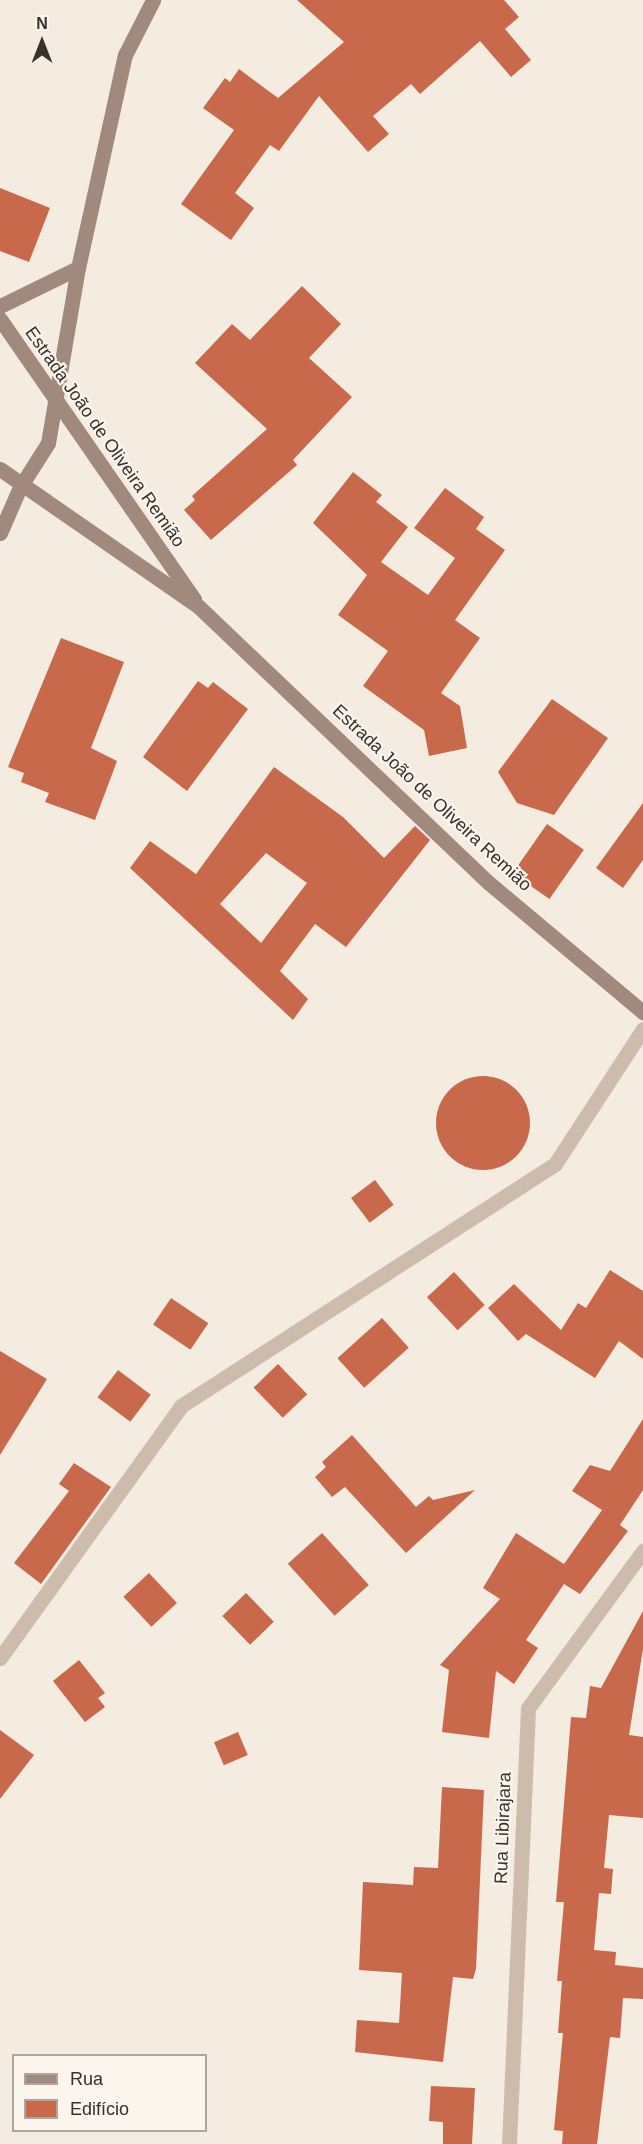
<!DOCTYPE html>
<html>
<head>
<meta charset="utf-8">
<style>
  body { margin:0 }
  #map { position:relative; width:643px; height:2144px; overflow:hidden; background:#f4ebe1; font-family:Arial,sans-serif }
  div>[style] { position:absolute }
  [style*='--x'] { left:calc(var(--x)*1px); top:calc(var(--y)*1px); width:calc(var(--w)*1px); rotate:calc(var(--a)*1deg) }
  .building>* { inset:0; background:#c8694b; transform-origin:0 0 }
  .round { border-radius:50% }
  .street>* { height:15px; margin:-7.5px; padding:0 7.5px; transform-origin:7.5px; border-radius:7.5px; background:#cdbbac }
  .secondary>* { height:15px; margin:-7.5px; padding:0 7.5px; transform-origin:7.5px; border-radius:7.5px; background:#a18a7d }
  span { translate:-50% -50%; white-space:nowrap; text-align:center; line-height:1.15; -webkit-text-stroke:4.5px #fbf5ee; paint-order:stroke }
  .street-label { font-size:18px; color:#3b302b }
  .legend { position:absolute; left:12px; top:2054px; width:195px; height:78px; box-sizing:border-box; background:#fbf5ee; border:2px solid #aea6a0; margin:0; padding:8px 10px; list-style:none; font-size:18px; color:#3b302b }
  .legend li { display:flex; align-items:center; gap:12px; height:30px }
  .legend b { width:30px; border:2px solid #aea6a0 }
  .north { position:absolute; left:12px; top:12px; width:60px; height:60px; -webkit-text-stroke:4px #fbf5ee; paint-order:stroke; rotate:0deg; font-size:16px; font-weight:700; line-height:24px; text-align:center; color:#3b302b }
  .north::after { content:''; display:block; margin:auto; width:21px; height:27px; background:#3b302b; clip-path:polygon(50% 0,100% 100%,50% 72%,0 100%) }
</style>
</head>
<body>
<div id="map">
  <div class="building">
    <i style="clip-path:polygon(297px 0,504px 0,519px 17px,505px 29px,531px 60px,511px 77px,480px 41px,420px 94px,411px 84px,373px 116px,389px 134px,368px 152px,319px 96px,279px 151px,270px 145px,235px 193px,254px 208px,231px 240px,181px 204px,234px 130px,203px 108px,225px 78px,230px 82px,239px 69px,278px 98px,344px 42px)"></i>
    <i style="clip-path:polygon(0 188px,50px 208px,29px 262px,0 251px)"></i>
    <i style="clip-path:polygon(302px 286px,341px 324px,309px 358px,352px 397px,293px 460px,297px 465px,211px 540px,184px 510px,195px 500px,192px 496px,267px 429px,195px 363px,232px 324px,250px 340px)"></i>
    <i style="clip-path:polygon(353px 472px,382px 495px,376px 502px,408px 527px,381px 562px,428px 595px,455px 558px,414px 528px,445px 488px,484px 517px,476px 529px,505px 550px,455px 620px,480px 638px,441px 693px,460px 706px,467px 748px,429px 756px,424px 730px,363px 686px,388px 651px,338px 615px,367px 575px,313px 523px)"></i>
    <i style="clip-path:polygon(61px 638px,124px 662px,91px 748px,117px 761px,95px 820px,45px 802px,49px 793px,21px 782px,24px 773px,8px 767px)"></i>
    <i style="clip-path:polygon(198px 681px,208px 688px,213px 682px,248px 709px,187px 791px,143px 757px)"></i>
    <i style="clip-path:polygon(552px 699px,608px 738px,554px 815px,517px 803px,498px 772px)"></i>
    <i style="clip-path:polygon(evenodd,274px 767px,343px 817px,384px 858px,415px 826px,430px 840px,346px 947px,315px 924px,280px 971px,308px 999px,293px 1020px,130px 868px,150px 841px,196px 874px,274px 767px,266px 853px,307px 883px,261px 943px,220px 904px,266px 853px)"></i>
    <i style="clip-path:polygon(643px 803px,643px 860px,623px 888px,596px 868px)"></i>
    <i style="left:547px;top:824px;width:45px;height:60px;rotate:35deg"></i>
    <i class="round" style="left:436px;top:1076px;width:94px;height:94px"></i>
    <i style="left:375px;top:1180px;width:31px;height:30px;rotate:53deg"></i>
    <i style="clip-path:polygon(610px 1270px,643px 1291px,643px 1359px,619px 1341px,595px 1378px,526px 1334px,518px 1341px,488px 1308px,514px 1284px,561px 1330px,578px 1303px,586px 1308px)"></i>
    <i style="left:454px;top:1272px;width:45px;height:37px;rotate:47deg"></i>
    <i style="left:171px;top:1298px;width:45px;height:32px;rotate:34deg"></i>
    <i style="left:382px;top:1318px;width:40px;height:60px;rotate:48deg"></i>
    <i style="clip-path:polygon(0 1351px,47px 1379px,0 1455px)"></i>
    <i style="left:278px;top:1364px;width:42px;height:34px;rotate:46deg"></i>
    <i style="left:118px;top:1370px;width:41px;height:34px;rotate:37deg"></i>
    <i style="clip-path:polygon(643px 1419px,643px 1490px,620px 1525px,628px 1531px,580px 1594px,564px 1584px,526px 1640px,538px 1648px,514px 1684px,496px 1671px,489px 1738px,442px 1732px,449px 1670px,440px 1665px,500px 1599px,483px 1588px,516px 1533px,564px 1564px,602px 1510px,572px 1491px,590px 1465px,610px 1471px)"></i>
    <i style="clip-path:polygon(352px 1435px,416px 1507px,429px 1496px,433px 1500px,475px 1490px,406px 1553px,345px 1487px,332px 1497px,315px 1477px,326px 1467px,322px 1462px)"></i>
    <i style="clip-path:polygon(74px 1463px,111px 1487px,41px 1584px,14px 1563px,69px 1491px,59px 1484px)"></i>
    <i style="left:322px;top:1533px;width:70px;height:46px;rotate:48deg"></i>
    <i style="left:149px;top:1573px;width:41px;height:35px;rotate:47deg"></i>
    <i style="left:246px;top:1593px;width:40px;height:33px;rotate:46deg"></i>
    <i style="clip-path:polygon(643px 1611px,643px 1649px,629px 1735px,643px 1737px,643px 1818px,609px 1815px,604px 1868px,613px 1869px,611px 1894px,599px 1893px,594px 1950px,616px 1952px,615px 1965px,643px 1968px,643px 1999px,623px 1998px,620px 2038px,610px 2037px,597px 2144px,562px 2144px,563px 2131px,554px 2130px,563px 2033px,558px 2033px,562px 1981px,557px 1981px,564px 1902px,556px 1902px,571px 1717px,586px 1718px,590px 1686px,601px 1688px)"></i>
    <i style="clip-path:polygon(79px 1660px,105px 1693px,98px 1698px,105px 1707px,85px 1722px,53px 1681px)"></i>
    <i style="clip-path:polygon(0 1730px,34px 1755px,0 1799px)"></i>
    <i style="left:238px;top:1732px;width:25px;height:26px;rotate:67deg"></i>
    <i style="clip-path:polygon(442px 1787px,484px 1790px,476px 1969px,473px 1979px,453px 1977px,443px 2062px,355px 2052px,357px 2020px,399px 2023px,402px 1973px,359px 1970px,363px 1882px,413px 1885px,414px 1867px,438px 1868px)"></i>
    <i style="clip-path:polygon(431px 2086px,475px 2088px,472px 2144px,443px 2144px,443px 2122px,429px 2121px)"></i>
  </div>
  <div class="street">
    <i style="--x:0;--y:1658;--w:310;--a:-54.3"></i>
    <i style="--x:181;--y:1406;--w:445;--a:-32.9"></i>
    <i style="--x:555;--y:1164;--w:161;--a:-56.9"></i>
    <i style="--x:509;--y:2144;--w:436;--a:-87.5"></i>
    <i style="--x:528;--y:1708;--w:195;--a:-53.8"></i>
  </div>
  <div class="secondary">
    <i style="--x:0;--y:306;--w:87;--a:-26"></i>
    <i style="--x:0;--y:319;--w:341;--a:55.3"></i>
    <i style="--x:0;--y:469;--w:242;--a:34.7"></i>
    <i style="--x:199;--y:607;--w:400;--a:43.6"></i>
    <i style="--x:489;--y:883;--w:201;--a:40"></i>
    <i style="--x:0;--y:533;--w:50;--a:-66.5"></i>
    <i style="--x:20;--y:487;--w:52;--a:-57.5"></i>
    <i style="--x:48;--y:443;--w:178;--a:-80.3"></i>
    <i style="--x:78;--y:268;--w:218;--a:-77.6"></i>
    <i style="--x:125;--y:55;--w:62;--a:-63"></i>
  </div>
  <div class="street-label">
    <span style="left:105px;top:437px;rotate:55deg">Estrada João de Oliveira Remião</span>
    <span style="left:432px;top:798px;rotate:43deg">Estrada João de Oliveira Remião</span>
    <span style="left:503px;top:1828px;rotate:-88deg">Rua Libirajara</span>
  </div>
  <ul class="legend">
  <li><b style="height:8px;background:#a18a7d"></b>Rua</li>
  <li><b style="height:16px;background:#c8694b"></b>Edifício</li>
  </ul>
  <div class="north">N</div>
</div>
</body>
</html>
